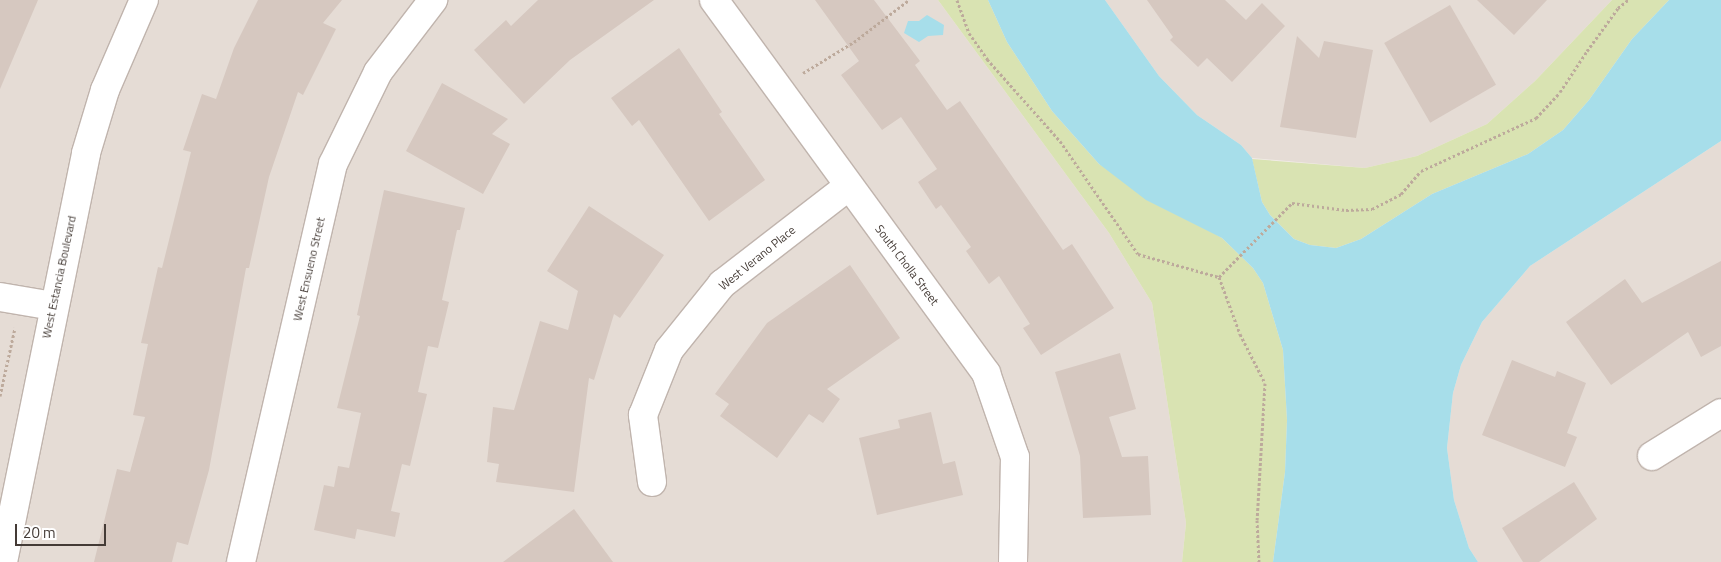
<!DOCTYPE html>
<html>
<head>
<meta charset="utf-8">
<style>
  body { margin:0 }
  #map { position:relative; width:1721px; height:562px; overflow:hidden; background:#f2ece7; font-family:"Titillium Web",sans-serif }
  div>[style] { position:absolute }
  [style*='--x'] { left:calc(var(--x)*1px); top:calc(var(--y)*1px); width:calc(var(--w)*1px); rotate:calc(var(--a)*1deg) }
  .residential>* { inset:0; background:#e5dcd5 }
  .green>* { inset:0; background:#d9e3b2 }
  .water>* { inset:0; background:#a7deea }
  .building>* { inset:0; background:#d6c8c0; transform-origin:0 0 }
  .path>* { height:3px; margin-top:-1.5px; transform-origin:0; background:repeating-linear-gradient(90deg,#bdaa9c 0 2.5px,transparent 0 5px) }
  .roads { filter:drop-shadow(1px 0 #c0b4ad) drop-shadow(-1px 0 #c0b4ad) drop-shadow(0 1px #c0b4ad) drop-shadow(0 -1px #c0b4ad) }
  .minor>* { height:28px; margin:-14px; padding:0 14px; transform-origin:14px; border-radius:14px; background:#fff }
  .tertiary>* { height:28px; margin:-14px; padding:0 14px; transform-origin:14px; border-radius:14px; background:#fff }
  span { translate:-50% -50%; white-space:nowrap; text-align:center; line-height:1.15; -webkit-text-stroke:4px #fff; paint-order:stroke }
  .street-label { font-size:12px; color:#443b36 }
  .scale { position:absolute; left:15px; top:524px; width:91px; height:22px; box-sizing:border-box; border:2px solid #443b36; border-top:0; padding-left:6px; font-size:15px; line-height:18px; white-space:nowrap; color:#443b36; -webkit-text-stroke:4px #fff; paint-order:stroke }
</style>
</head>
<body>
<div id="map">
  <div class="residential">
    <i style="clip-path:polygon(0 0,938px 0,1109px 233px,1152px 303px,1186px 523px,1182px 562px,0 562px)"></i>
    <i style="clip-path:polygon(1105px 0,1612px 0,1535px 81px,1487px 124px,1417px 156px,1365px 168px,1252px 158px,1241px 145px,1197px 115px,1159px 76px)"></i>
    <i style="clip-path:polygon(1721px 141px,1721px 562px,1478px 562px,1469px 548px,1454px 500px,1447px 448px,1453px 393px,1461px 365px,1482px 322px,1530px 266px)"></i>
  </div>
  <div class="green">
    <i style="clip-path:polygon(938px 0,988px 0,1007px 42px,1052px 111px,1099px 164px,1222px 238px,1253px 268px,1263px 283px,1283px 350px,1287px 420px,1285px 472px,1273px 562px,1182px 562px,1186px 523px,1152px 303px,1109px 233px)"></i>
    <i style="clip-path:polygon(1612px 0,1669px 0,1632px 39px,1589px 100px,1563px 130px,1528px 154px,1432px 194px,1361px 239px,1336px 248px,1310px 245px,1294px 239px,1270px 215px,1262px 202px,1252px 159px,1365px 168px,1417px 156px,1487px 124px,1535px 81px)"></i>
  </div>
  <div class="water">
    <i style="clip-path:polygon(988px 0,1105px 0,1159px 76px,1197px 115px,1241px 145px,1252px 158px,1262px 202px,1270px 215px,1294px 239px,1310px 245px,1336px 248px,1361px 239px,1432px 194px,1528px 154px,1563px 130px,1589px 100px,1632px 39px,1669px 0,1721px 0,1721px 141px,1530px 266px,1482px 322px,1461px 365px,1453px 393px,1447px 448px,1454px 500px,1469px 548px,1478px 562px,1273px 562px,1285px 472px,1287px 420px,1283px 350px,1263px 283px,1253px 268px,1222px 238px,1146px 200px,1099px 164px,1052px 111px,1007px 42px)"></i>
    <i style="clip-path:polygon(927px 15px,944px 25px,943px 35px,928px 36px,919px 42px,904px 33px,908px 21px,919px 21px)"></i>
  </div>
  <div class="building">
    <i style="clip-path:polygon(0 0,38px 0,0 89px)"></i>
    <i style="clip-path:polygon(258px 0,342px 0,323px 23px,336px 29px,303px 95px,298px 92px,269px 177px,249px 268px,246px 268px,209px 470px,188px 545px,177px 542px,172px 562px,94px 562px,117px 469px,130px 472px,145px 417px,133px 415px,148px 344px,141px 343px,158px 267px,162px 268px,191px 152px,183px 150px,202px 94px,216px 99px,234px 48px)"></i>
    <i style="clip-path:polygon(538px 0,654px 0,570px 60px,524px 104px,474px 50px,506px 20px,511px 26px)"></i>
    <i style="clip-path:polygon(815px 0,874px 0,920px 61px,915px 65px,947px 110px,960px 101px,1063px 250px,1072px 244px,1114px 308px,1041px 355px,1023px 328px,1030px 324px,999px 276px,989px 284px,966px 251px,971px 247px,941px 205px,936px 209px,918px 182px,937px 169px,901px 117px,882px 130px,841px 75px,859px 61px)"></i>
    <i style="clip-path:polygon(1147px 0,1225px 0,1246px 20px,1262px 3px,1285px 26px,1232px 82px,1207px 58px,1198px 67px,1170px 40px,1173px 37px)"></i>
    <i style="clip-path:polygon(1477px 0,1547px 0,1514px 35px)"></i>
    <i style="left:1450px;top:5px;width:92px;height:76px;rotate:60deg"></i>
    <i style="clip-path:polygon(1297px 36px,1319px 58px,1324px 41px,1373px 50px,1356px 138px,1280px 127px)"></i>
    <i style="clip-path:polygon(679px 48px,722px 112px,719px 114px,765px 180px,709px 221px,639px 120px,632px 126px,611px 98px)"></i>
    <i style="clip-path:polygon(442px 83px,508px 119px,492px 134px,510px 144px,483px 194px,406px 151px)"></i>
    <i style="clip-path:polygon(384px 190px,465px 208px,460px 230px,457px 230px,442px 300px,449px 302px,438px 348px,428px 346px,418px 392px,427px 394px,410px 466px,402px 464px,391px 511px,400px 513px,395px 537px,357px 529px,355px 539px,314px 530px,324px 485px,334px 487px,338px 466px,349px 468px,361px 413px,337px 408px,360px 316px,357px 315px)"></i>
    <i style="clip-path:polygon(589px 206px,664px 255px,620px 318px,614px 314px,594px 380px,589px 378px,574px 492px,496px 482px,499px 464px,487px 462px,493px 407px,514px 410px,540px 321px,568px 330px,578px 291px,547px 271px)"></i>
    <i style="clip-path:polygon(1721px 261px,1721px 346px,1701px 357px,1688px 332px,1611px 385px,1566px 322px,1625px 279px,1642px 303px)"></i>
    <i style="clip-path:polygon(850px 265px,900px 338px,827px 389px,840px 399px,823px 423px,809px 414px,777px 458px,720px 416px,729px 404px,715px 394px,767px 323px)"></i>
    <i style="clip-path:polygon(1120px 353px,1136px 409px,1109px 417px,1122px 457px,1148px 456px,1151px 515px,1083px 518px,1080px 456px,1055px 372px)"></i>
    <i style="clip-path:polygon(1512px 360px,1555px 377px,1557px 371px,1586px 383px,1567px 433px,1577px 437px,1565px 467px,1482px 435px)"></i>
    <i style="clip-path:polygon(931px 412px,943px 464px,955px 461px,963px 495px,877px 515px,859px 438px,900px 428px,898px 420px)"></i>
    <i style="clip-path:polygon(1574px 482px,1597px 519px,1539px 562px,1523px 562px,1502px 528px)"></i>
    <i style="clip-path:polygon(574px 509px,613px 562px,503px 562px)"></i>
  </div>
  <div class="path">
    <i style="--x:957;--y:0;--w:35;--a:70"></i>
    <i style="--x:969;--y:33;--w:32;--a:55"></i>
    <i style="--x:987;--y:59;--w:110;--a:48.3"></i>
    <i style="--x:1060;--y:141;--w:137;--a:55.4"></i>
    <i style="--x:1138;--y:254;--w:84;--a:15.9"></i>
    <i style="--x:803;--y:73;--w:60;--a:-31.3"></i>
    <i style="--x:854;--y:42;--w:69;--a:-37.4"></i>
    <i style="--x:1219;--y:277;--w:104;--a:-45.4"></i>
    <i style="--x:1292;--y:203;--w:54;--a:7.4"></i>
    <i style="--x:1346;--y:210;--w:26;--a:-2"></i>
    <i style="--x:1372;--y:209;--w:33;--a:-27"></i>
    <i style="--x:1401;--y:194;--w:30;--a:-49"></i>
    <i style="--x:1421;--y:171;--w:127;--a:-24.7"></i>
    <i style="--x:1536;--y:118;--w:35;--a:-47"></i>
    <i style="--x:1560;--y:92;--w:49;--a:-56.6"></i>
    <i style="--x:1587;--y:51;--w:53;--a:-54.2"></i>
    <i style="--x:1618;--y:8;--w:13;--a:-39"></i>
    <i style="--x:1219;--y:277;--w:61;--a:69.8"></i>
    <i style="--x:1240;--y:334;--w:55;--a:63"></i>
    <i style="--x:1265;--y:383;--w:137;--a:93.3"></i>
    <i style="--x:1257;--y:520;--w:42;--a:87.3"></i>
    <i style="--x:0;--y:396;--w:70;--a:-77.6"></i>
  </div>
  <div class="roads">
    <div class="minor">
      <i style="--x:714;--y:0;--w:462;--a:53.9"></i>
      <i style="--x:986;--y:373;--w:89;--a:71"></i>
      <i style="--x:1015;--y:457;--w:105;--a:91.1"></i>
      <i style="--x:0;--y:297;--w:54;--a:9.6"></i>
      <i style="--x:1652;--y:456;--w:81;--a:-31.9"></i>
      <i style="--x:652;--y:482;--w:68;--a:-97.7"></i>
      <i style="--x:643;--y:415;--w:70;--a:-68.2"></i>
      <i style="--x:669;--y:350;--w:85;--a:-51.2"></i>
      <i style="--x:722;--y:284;--w:160;--a:-37.7"></i>
      <i style="--x:241;--y:562;--w:408;--a:-77"></i>
      <i style="--x:333;--y:164;--w:102;--a:-63.9"></i>
      <i style="--x:378;--y:72;--w:91;--a:-52.6"></i>
    </div>
    <div class="tertiary">
      <i style="--x:3;--y:562;--w:417;--a:-78.5"></i>
      <i style="--x:86;--y:153;--w:66;--a:-73.2"></i>
      <i style="--x:105;--y:90;--w:98;--a:-66.6"></i>
    </div>
  </div>
  <div class="street-label">
    <span style="left:757px;top:258px;rotate:-39deg">West Verano Place</span>
    <span style="left:907px;top:265px;rotate:53deg">South Cholla Street</span>
    <span style="left:309px;top:269px;rotate:-77deg">West Ensueno Street</span>
    <span style="left:59px;top:277px;rotate:-78deg">West Estancia Boulevard</span>
  </div>
  <div class="scale">20 m</div>
</div>
</body>
</html>
